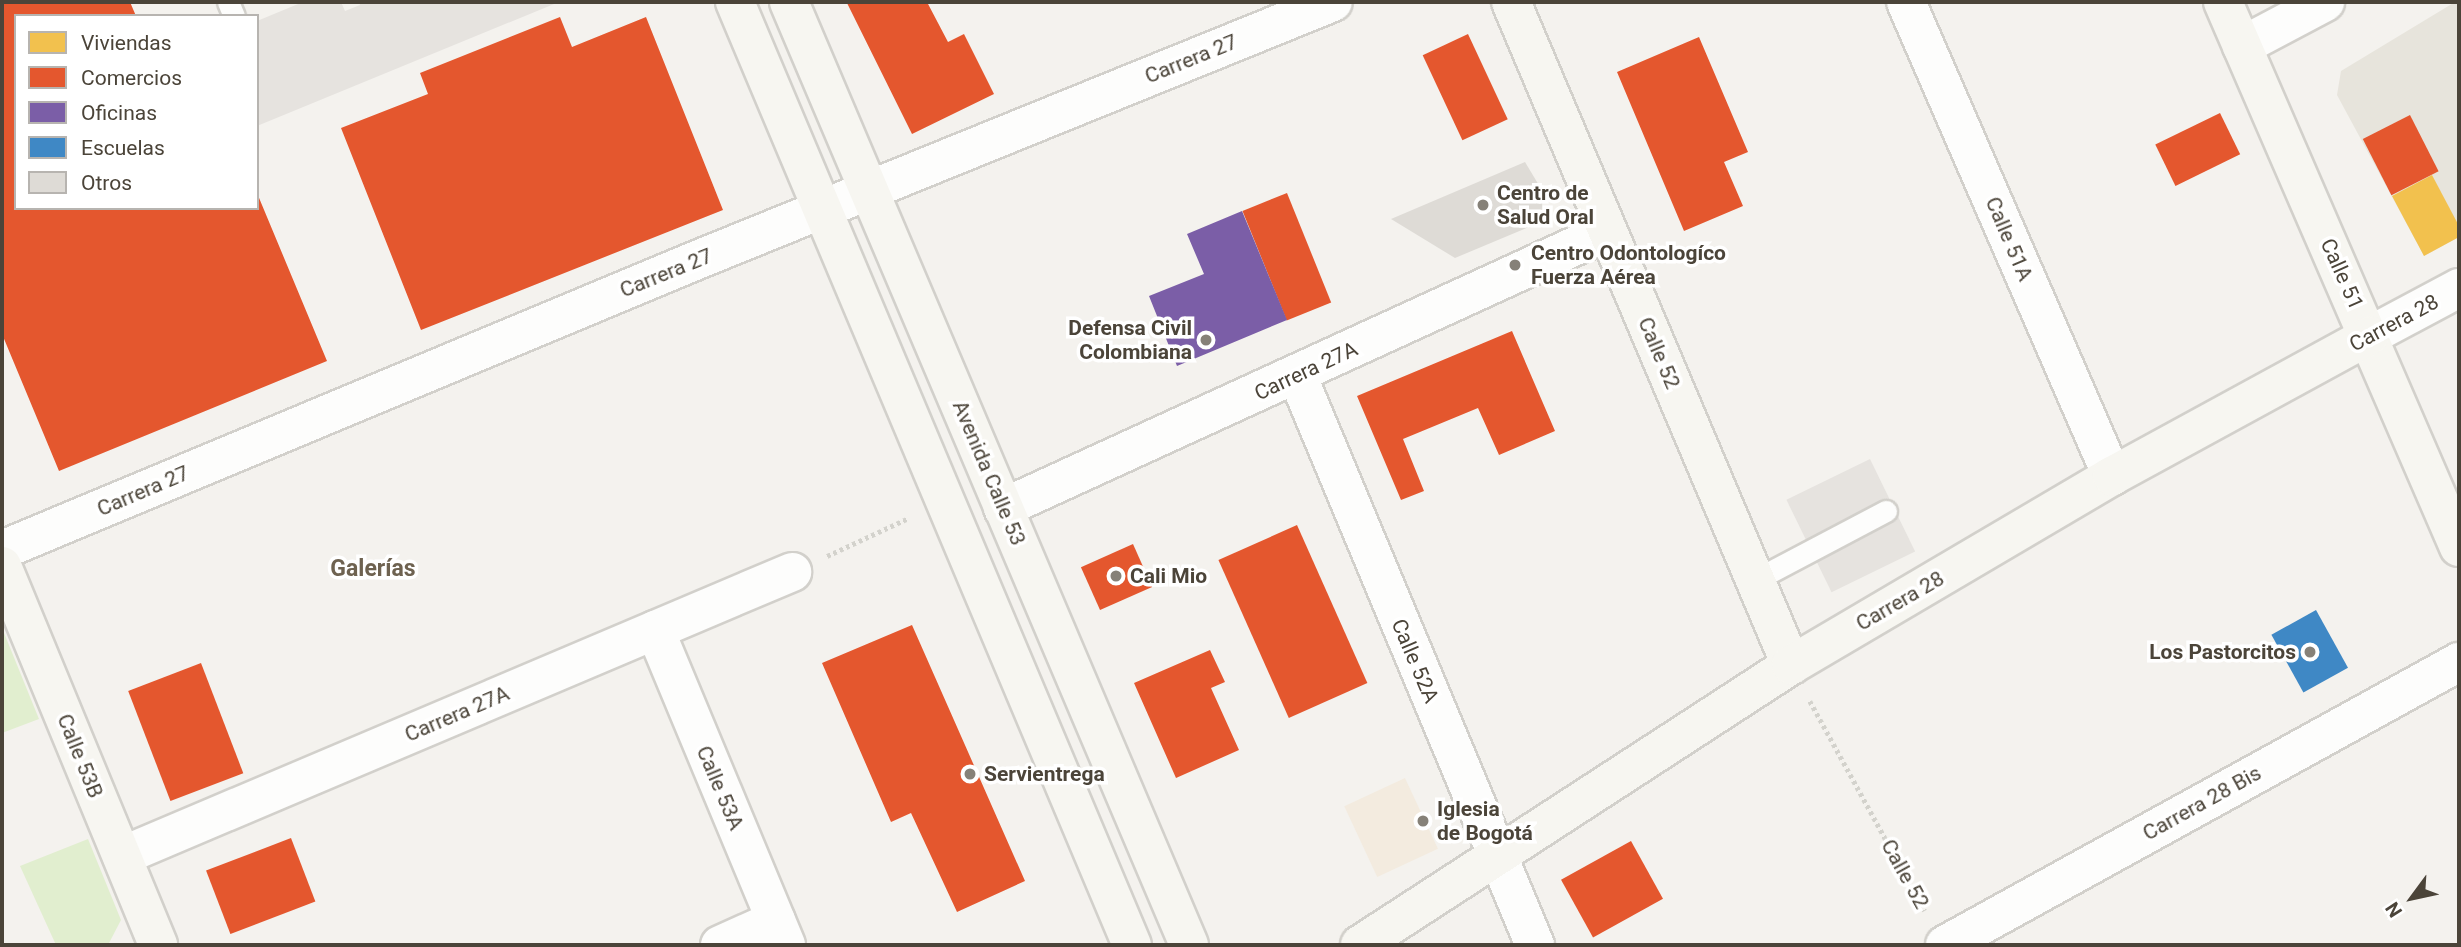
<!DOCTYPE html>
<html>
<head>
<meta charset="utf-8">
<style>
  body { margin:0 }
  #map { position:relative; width:2461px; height:947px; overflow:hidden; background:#f4f2ee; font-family:Roboto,sans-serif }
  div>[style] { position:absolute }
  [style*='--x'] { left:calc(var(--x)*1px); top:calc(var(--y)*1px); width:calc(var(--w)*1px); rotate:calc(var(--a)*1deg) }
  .residential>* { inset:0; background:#e7e4dc }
  .commercial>* { inset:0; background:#f3ebdf; transform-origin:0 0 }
  .green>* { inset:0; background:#e1eecf }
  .parking>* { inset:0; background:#e6e3df; transform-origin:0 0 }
  .homes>* { inset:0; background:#f2c14e }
  .shops>* { inset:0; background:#e4572e; transform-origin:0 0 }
  .offices>* { inset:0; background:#7b5ea7 }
  .schools>* { inset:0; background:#3f88c5; transform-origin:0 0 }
  .building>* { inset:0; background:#dedbd6 }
  .path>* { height:4.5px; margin-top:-2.25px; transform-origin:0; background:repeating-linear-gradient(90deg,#d3d2cc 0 3.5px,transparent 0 7px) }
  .roads { filter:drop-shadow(2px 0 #d2d0cb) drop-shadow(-2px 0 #d2d0cb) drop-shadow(0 2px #d2d0cb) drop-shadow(0 -2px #d2d0cb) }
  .lane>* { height:21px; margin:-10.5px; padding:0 10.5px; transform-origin:10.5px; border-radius:10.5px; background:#fdfdfc }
  .street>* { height:38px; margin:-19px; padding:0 19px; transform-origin:19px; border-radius:19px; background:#fdfdfc }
  .secondary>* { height:38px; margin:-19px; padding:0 19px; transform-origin:19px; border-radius:19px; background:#f7f6f1 }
  .dots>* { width:19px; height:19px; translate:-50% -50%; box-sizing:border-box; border:4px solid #fff; border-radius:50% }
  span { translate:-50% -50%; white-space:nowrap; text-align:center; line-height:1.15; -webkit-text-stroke:7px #fff; paint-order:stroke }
  .street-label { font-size:21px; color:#4b4439 }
  .poi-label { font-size:21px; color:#4b4439; font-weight:700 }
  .left { translate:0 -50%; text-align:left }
  .right { translate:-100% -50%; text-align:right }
  .neighbourhood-label { font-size:23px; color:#6e6250; font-weight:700 }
  .frame { position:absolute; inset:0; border:4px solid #4b4439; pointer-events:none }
  .legend { position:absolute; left:14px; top:14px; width:245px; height:196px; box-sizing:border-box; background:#fff; border:2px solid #b7b4b0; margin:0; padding:9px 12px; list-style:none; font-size:21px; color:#4b4439 }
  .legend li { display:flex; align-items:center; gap:14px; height:35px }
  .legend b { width:35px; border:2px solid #b7b4b0 }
  .north { position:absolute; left:2377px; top:863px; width:70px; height:70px; -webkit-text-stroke:5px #fff; paint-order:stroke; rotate:237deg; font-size:19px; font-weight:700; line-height:28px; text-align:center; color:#4b4439 }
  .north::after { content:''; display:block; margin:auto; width:24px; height:32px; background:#4b4439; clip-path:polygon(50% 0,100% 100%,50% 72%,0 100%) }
</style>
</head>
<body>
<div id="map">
  <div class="residential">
    <i style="clip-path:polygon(2455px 2px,2459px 2px,2459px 237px,2424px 256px,2337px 95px,2341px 71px)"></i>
  </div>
  <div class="commercial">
    <i style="left:1405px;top:778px;width:78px;height:67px;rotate:65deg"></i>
  </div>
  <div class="green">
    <i style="clip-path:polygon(2px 628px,39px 719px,2px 733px)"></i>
    <i style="clip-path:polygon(88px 839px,121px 920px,108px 945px,56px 945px,20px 866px)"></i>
  </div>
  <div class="parking">
    <i style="clip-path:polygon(303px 2px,341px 2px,345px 11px,360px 5px,359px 2px,559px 2px,257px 126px,257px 21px)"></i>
    <i style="left:1870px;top:459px;width:103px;height:93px;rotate:64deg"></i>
  </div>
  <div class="homes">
    <i style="clip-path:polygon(2432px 175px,2459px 226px,2459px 237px,2424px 256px,2392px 196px)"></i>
  </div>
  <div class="shops">
    <i style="clip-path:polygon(2px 2px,130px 2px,136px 16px,16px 16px,16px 208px,257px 208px,257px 193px,327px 361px,59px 471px,2px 334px)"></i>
    <i style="clip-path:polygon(927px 2px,948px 42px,964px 34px,994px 94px,912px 134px,847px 3px)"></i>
    <i style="clip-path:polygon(560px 17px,572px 47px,646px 17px,723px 210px,421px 330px,341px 128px,428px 94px,420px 73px)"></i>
    <i style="left:1468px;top:34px;width:94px;height:50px;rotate:65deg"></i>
    <i style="clip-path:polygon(1699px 37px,1748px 152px,1724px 162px,1743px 206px,1684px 231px,1617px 72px)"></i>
    <i style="left:2220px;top:113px;width:46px;height:72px;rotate:64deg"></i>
    <i style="left:2410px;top:115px;width:63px;height:53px;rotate:63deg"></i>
    <i style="left:1287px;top:193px;width:118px;height:48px;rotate:68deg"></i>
    <i style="clip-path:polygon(1512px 331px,1555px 431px,1499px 455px,1478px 408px,1403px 439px,1424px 491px,1401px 500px,1357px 396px)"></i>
    <i style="left:1297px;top:525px;width:173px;height:86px;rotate:66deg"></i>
    <i style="left:1133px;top:544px;width:47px;height:57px;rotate:66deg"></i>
    <i style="clip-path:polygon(912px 625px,1025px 881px,957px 912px,911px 813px,891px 822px,822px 663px)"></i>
    <i style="clip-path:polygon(1210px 650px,1225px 682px,1211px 688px,1239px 750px,1176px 778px,1134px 683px)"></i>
    <i style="left:201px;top:663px;width:118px;height:78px;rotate:69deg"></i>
    <i style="left:291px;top:838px;width:68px;height:91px;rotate:69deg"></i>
    <i style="left:1631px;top:841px;width:66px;height:80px;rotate:61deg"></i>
  </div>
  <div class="offices">
    <i style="clip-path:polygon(1242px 211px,1287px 320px,1177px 366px,1149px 296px,1204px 274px,1187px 234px)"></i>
  </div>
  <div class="schools">
    <i style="left:2316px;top:610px;width:66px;height:51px;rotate:61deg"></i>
  </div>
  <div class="building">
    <i style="clip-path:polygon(1525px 162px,1543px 192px,1541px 222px,1455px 258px,1391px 219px)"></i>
  </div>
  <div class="path">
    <i style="--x:827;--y:556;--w:90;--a:-24.9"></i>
    <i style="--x:1810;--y:701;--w:239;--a:61.3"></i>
  </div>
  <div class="roads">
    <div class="lane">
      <i style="--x:228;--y:2;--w:15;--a:67"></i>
      <i style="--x:1755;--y:580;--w:148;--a:-27.8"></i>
    </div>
    <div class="street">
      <i style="--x:1906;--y:2;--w:517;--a:66.51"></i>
      <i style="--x:2242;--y:46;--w:94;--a:-27.9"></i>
      <i style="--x:2369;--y:336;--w:102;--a:-28.1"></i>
      <i style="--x:1297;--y:375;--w:618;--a:67.34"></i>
      <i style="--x:1003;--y:508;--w:665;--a:-24.6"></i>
      <i style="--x:2;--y:550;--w:753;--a:-22.65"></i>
      <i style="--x:697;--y:260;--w:686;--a:-22.08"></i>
      <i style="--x:655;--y:630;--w:341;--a:67.4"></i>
      <i style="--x:122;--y:856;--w:728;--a:-22.97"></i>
      <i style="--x:720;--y:945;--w:61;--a:-24.1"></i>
      <i style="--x:1945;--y:945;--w:587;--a:-28.84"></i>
    </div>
    <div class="secondary">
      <i style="--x:735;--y:2;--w:1023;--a:67.17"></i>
      <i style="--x:789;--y:2;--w:1024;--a:67.01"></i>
      <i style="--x:1511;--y:2;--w:720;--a:67.1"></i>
      <i style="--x:2223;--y:2;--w:594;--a:66.59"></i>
      <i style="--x:2;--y:566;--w:410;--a:67.6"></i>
      <i style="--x:1360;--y:945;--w:514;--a:-33.01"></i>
      <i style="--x:1791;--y:665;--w:373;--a:-30.5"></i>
      <i style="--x:2112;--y:476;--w:293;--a:-28.6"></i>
    </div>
  </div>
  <div class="dots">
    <i style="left:1483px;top:205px;background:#868178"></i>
    <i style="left:1515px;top:265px;background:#868178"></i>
    <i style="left:1206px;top:340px;background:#868178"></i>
    <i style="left:1116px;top:576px;background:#868178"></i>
    <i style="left:2310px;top:652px;background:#868178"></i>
    <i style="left:970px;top:774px;background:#868178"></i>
    <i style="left:1423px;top:821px;background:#868178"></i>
  </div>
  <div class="street-label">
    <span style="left:1191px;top:59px;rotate:-22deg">Carrera 27</span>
    <span style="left:2009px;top:239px;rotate:67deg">Calle 51A</span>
    <span style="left:666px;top:273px;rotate:-22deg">Carrera 27</span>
    <span style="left:2342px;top:274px;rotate:66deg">Calle 51</span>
    <span style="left:2394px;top:323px;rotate:-28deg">Carrera 28</span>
    <span style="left:1659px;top:353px;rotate:67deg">Calle 52</span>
    <span style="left:1306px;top:371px;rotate:-25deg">Carrera 27A</span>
    <span style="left:989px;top:473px;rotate:67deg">Avenida Calle 53</span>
    <span style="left:143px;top:491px;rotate:-23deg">Carrera 27</span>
    <span style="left:1900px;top:601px;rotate:-30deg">Carrera 28</span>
    <span style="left:1415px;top:661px;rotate:67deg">Calle 52A</span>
    <span style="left:457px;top:714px;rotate:-23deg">Carrera 27A</span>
    <span style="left:80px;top:756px;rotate:68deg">Calle 53B</span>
    <span style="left:720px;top:788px;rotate:67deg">Calle 53A</span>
    <span style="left:2202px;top:803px;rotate:-29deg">Carrera 28 Bis</span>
    <span style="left:1905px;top:874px;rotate:61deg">Calle 52</span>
  </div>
  <div class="poi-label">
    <span class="left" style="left:1497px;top:205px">Centro de<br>Salud Oral</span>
    <span class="left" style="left:1531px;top:265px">Centro Odontologíco<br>Fuerza Aérea</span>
    <span class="right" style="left:1192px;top:340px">Defensa Civil<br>Colombiana</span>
    <span class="left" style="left:1130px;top:576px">Cali Mio</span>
    <span class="right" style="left:2296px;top:652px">Los Pastorcitos</span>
    <span class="left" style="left:984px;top:774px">Servientrega</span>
    <span class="left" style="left:1437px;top:821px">Iglesia<br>de Bogotá</span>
  </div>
  <div class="neighbourhood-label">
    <span style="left:373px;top:569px">Galerías</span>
  </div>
  <div class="frame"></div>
  <ul class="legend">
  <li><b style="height:19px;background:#f2c14e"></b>Viviendas</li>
  <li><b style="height:19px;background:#e4572e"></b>Comercios</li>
  <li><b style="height:19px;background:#7b5ea7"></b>Oficinas</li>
  <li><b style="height:19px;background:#3f88c5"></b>Escuelas</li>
  <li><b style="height:19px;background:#dedbd6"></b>Otros</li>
  </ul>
  <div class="north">N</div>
</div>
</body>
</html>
